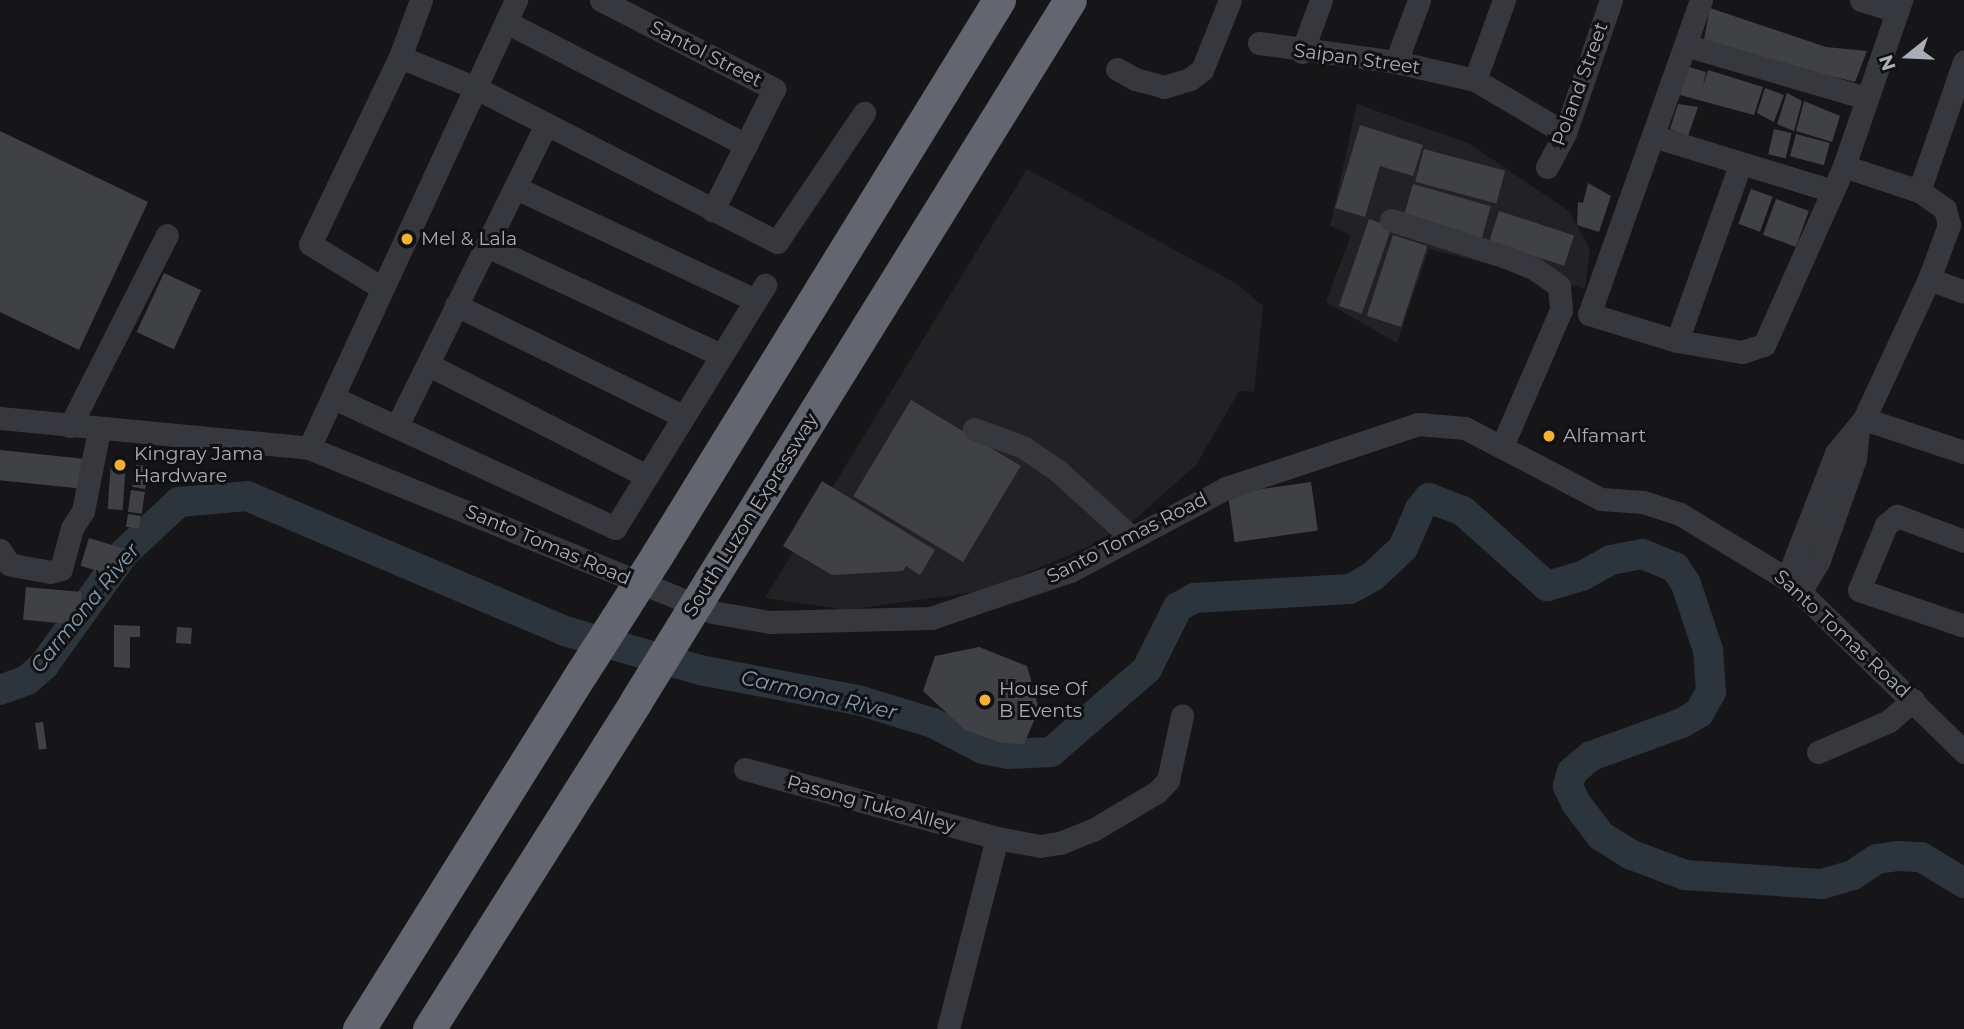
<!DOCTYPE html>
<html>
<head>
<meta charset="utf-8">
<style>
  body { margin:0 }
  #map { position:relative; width:1964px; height:1029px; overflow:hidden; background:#161618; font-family:Montserrat,sans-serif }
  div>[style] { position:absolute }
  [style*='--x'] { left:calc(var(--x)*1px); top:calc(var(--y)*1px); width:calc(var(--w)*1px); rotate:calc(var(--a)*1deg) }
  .built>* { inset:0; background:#222225 }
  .river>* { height:30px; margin:-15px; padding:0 15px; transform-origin:15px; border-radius:15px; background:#2c353c }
  .building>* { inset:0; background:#404145; transform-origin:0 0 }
  .minor>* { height:23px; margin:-11.5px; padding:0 11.5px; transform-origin:11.5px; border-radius:11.5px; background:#37383d }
  .highway>* { height:33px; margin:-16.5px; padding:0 16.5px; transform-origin:16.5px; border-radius:16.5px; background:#63666e }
  .highway-bridge>* { height:33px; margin:-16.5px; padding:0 16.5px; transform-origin:16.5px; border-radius:16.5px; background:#63666e }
  .dots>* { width:19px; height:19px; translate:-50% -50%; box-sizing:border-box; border:4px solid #111113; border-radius:50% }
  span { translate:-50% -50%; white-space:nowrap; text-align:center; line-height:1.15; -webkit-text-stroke:6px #111113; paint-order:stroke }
  .street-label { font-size:19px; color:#a8adb8 }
  .poi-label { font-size:19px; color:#a8adb8 }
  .left { translate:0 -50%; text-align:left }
  .water-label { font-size:21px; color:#7f9bb3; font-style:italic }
  .north { position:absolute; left:1873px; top:21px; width:70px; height:70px; -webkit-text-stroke:5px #111113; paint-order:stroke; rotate:252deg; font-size:19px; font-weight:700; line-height:28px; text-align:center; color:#a8adb8 }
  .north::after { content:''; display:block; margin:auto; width:24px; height:32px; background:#a8adb8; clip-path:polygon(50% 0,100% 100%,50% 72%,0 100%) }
</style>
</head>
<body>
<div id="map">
  <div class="built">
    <i style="clip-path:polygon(1357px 104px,1468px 143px,1569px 211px,1590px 249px,1585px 289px,1429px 249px,1397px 343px,1326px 302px,1351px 235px,1330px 226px)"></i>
    <i style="clip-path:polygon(1027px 169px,1237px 284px,1263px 306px,1254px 392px,1239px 391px,1196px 465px,1133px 521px,1086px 548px,983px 591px,847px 610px,765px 598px)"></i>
  </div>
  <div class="river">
    <i style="--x:0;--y:690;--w:29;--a:-20"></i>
    <i style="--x:27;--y:680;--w:23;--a:-41"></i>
    <i style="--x:44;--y:665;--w:139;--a:-54.4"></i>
    <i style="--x:125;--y:552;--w:74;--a:-42.8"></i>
    <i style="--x:179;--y:502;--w:68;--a:-5"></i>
    <i style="--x:247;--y:496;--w:345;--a:23"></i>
    <i style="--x:565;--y:631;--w:141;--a:16.1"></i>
    <i style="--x:700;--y:670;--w:161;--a:10.8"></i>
    <i style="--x:858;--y:700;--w:78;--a:17"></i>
    <i style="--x:933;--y:723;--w:56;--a:27.5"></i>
    <i style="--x:983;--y:749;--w:25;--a:11"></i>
    <i style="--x:1008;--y:754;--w:43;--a:-2.7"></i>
    <i style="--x:1051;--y:752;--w:127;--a:-40.8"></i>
    <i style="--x:1147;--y:669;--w:69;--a:-63.4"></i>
    <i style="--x:1178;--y:607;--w:18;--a:-29"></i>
    <i style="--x:1194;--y:598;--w:156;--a:-3.3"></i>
    <i style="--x:1350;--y:589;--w:25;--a:-29"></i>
    <i style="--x:1372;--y:577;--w:42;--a:-43.1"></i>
    <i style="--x:1403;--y:548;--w:43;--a:-66.4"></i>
    <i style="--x:1420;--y:509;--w:14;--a:-51"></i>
    <i style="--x:1429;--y:498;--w:36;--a:21"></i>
    <i style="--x:1463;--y:511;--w:113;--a:41.8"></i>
    <i style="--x:1547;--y:586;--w:36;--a:-16"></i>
    <i style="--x:1582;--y:576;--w:33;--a:-29"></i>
    <i style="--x:1611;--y:560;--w:32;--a:-11"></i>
    <i style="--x:1642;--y:554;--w:35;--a:22"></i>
    <i style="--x:1675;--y:567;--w:20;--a:57"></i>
    <i style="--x:1686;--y:584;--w:70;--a:71.6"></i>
    <i style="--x:1708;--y:650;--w:42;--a:85.9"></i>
    <i style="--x:1711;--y:692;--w:24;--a:120"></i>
    <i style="--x:1699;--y:713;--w:20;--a:150"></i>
    <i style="--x:1682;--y:723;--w:97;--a:160.1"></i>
    <i style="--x:1591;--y:756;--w:25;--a:140"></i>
    <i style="--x:1572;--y:772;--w:15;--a:106"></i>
    <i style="--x:1568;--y:786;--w:19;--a:65"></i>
    <i style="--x:1576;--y:803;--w:41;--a:52.9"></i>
    <i style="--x:1601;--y:836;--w:36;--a:32"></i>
    <i style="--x:1632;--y:855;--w:57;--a:20.7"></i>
    <i style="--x:1685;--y:875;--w:137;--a:3.8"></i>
    <i style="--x:1822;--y:884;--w:32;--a:-16"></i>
    <i style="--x:1853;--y:875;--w:29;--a:-34"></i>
    <i style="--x:1877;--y:859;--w:22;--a:-8"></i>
    <i style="--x:1899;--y:856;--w:22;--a:3"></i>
    <i style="--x:1921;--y:857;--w:50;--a:31.2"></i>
  </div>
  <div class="building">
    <i style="clip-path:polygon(1710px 8px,1826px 47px,1867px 51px,1855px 82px,1718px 48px,1704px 39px)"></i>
    <i style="clip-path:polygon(1689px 67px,1706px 72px,1703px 86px,1708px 70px,1763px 87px,1754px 115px,1680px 95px)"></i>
    <i style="clip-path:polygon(1765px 88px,1784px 95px,1774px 122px,1757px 113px)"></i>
    <i style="clip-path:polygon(1787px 93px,1802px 101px,1794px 131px,1777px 124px)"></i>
    <i style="clip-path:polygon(1804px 101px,1840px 116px,1832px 142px,1796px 131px)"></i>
    <i style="clip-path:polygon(1678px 104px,1698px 107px,1688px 136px,1670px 129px)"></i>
    <i style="clip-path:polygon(1360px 125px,1423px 145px,1413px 176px,1380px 166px,1365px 217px,1335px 208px)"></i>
    <i style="left:1774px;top:129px;width:18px;height:26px;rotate:13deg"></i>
    <i style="clip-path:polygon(0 131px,148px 202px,79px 350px,0 312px)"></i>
    <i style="left:1796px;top:134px;width:35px;height:23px;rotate:15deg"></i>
    <i style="left:1424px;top:149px;width:84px;height:34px;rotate:15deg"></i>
    <i style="clip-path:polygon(1588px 183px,1611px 196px,1599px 232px,1577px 225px,1578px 202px,1583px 203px)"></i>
    <i style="left:1413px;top:184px;width:81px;height:33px;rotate:16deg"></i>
    <i style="left:1751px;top:189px;width:23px;height:37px;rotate:20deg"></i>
    <i style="left:1776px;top:199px;width:35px;height:38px;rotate:20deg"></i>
    <i style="left:1499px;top:211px;width:79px;height:32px;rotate:18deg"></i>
    <i style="left:1369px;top:219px;width:24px;height:92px;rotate:19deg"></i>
    <i style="left:1393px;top:235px;width:36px;height:85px;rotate:18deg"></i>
    <i style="left:164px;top:273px;width:41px;height:65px;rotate:25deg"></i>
    <i style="left:911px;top:400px;width:128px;height:112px;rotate:31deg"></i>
    <i style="left:0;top:450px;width:88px;height:30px;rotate:6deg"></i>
    <i style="left:111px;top:461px;width:15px;height:48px;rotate:4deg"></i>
    <i style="clip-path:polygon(136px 465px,147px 466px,146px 477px,134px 475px)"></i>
    <i style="left:134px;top:477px;width:13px;height:10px;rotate:9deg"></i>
    <i style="clip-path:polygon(822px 481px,935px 550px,920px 575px,906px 566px,903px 571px,832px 575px,783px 546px)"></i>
    <i style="left:1311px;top:482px;width:49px;height:84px;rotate:82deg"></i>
    <i style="left:131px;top:490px;width:14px;height:22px;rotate:8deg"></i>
    <i style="left:128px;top:514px;width:13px;height:13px;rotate:9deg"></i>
    <i style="left:89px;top:538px;width:37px;height:29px;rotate:17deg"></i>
    <i style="left:26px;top:587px;width:56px;height:33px;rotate:5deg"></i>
    <i style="clip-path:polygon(114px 625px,140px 626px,140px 637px,130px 637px,130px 668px,114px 667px)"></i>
    <i style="left:177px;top:627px;width:15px;height:16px;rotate:4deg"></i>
    <i style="clip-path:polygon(979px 647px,1027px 666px,1039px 709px,1024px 744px,1002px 743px,965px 730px,923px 691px,935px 656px)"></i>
    <i style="left:43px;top:722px;width:27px;height:8px;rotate:82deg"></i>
  </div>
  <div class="minor">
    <i style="--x:421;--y:0;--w:61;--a:110.2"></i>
    <i style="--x:400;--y:57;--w:80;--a:22.1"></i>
    <i style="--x:474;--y:87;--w:340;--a:27.1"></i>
    <i style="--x:777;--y:242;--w:156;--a:-56"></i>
    <i style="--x:601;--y:0;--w:195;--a:27.2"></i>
    <i style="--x:774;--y:89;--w:136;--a:116.8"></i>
    <i style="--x:1701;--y:0;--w:333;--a:109.6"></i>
    <i style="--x:1589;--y:314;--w:92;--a:17.1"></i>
    <i style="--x:1677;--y:341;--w:66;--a:9.6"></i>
    <i style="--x:1742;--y:352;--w:23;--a:-18"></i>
    <i style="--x:1764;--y:345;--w:196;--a:-65.9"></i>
    <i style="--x:1844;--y:166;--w:176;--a:-71"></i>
    <i style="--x:1861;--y:0;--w:38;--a:17"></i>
    <i style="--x:506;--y:22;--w:270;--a:27.1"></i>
    <i style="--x:1259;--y:43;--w:138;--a:7.9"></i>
    <i style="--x:1396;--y:62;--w:81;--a:12.8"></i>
    <i style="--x:1475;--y:80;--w:104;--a:30.5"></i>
    <i style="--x:1685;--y:45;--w:189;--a:16.3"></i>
    <i style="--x:1302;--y:52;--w:55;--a:-69.9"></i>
    <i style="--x:1396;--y:62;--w:66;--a:-69.6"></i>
    <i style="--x:1117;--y:69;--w:21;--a:29"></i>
    <i style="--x:1135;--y:79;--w:30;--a:15"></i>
    <i style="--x:1164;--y:87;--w:27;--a:-17"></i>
    <i style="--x:1190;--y:79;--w:15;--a:-37"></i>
    <i style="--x:1202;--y:70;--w:75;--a:-68.2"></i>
    <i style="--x:1475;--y:80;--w:85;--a:-70.1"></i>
    <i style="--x:1653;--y:136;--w:188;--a:17"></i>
    <i style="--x:1547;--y:167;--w:38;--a:-62"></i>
    <i style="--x:1565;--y:133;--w:141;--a:-70.9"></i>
    <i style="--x:516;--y:188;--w:264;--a:25.1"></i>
    <i style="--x:1919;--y:191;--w:137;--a:-70.8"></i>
    <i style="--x:1391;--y:220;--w:121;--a:17.8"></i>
    <i style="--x:1506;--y:257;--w:31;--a:22"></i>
    <i style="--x:1535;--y:269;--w:29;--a:35"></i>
    <i style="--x:1559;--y:286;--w:24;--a:85"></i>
    <i style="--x:1561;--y:310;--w:146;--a:113.4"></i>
    <i style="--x:487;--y:246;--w:258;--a:25"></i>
    <i style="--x:1929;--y:279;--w:37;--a:20"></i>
    <i style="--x:382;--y:288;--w:84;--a:-148.6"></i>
    <i style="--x:310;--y:244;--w:208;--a:-64.3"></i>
    <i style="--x:456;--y:305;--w:253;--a:26.1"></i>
    <i style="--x:1677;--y:341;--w:187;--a:-70.3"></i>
    <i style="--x:429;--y:365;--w:245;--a:27"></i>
    <i style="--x:334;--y:398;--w:310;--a:24.8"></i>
    <i style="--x:615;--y:528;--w:286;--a:-58.3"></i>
    <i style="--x:0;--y:418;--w:310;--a:5.5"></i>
    <i style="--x:309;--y:448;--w:435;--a:22.1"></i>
    <i style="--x:712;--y:612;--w:59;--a:9.8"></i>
    <i style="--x:770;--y:622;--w:161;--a:-1.4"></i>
    <i style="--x:931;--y:618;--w:147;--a:-18.7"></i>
    <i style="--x:1070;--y:571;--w:177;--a:-28"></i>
    <i style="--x:1226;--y:488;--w:202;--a:-18.4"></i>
    <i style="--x:1418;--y:424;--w:47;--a:4.9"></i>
    <i style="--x:1465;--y:428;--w:153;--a:27.6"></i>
    <i style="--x:1601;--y:499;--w:42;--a:4.1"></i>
    <i style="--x:1643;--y:502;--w:39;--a:18"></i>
    <i style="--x:1680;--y:514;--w:125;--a:31.3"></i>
    <i style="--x:1787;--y:579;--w:248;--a:44.3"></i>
    <i style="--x:1864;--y:419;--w:105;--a:18.3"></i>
    <i style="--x:70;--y:426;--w:214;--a:-63.1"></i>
    <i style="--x:397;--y:426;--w:337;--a:-63.7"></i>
    <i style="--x:974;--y:429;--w:52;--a:20.2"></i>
    <i style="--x:1023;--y:447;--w:41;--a:34.1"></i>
    <i style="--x:1057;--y:470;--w:101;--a:42.2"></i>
    <i style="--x:309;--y:448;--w:494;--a:-65.2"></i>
    <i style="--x:1964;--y:541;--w:72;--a:-159.5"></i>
    <i style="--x:1897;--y:516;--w:14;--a:141"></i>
    <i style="--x:1886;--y:525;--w:70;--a:112.6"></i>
    <i style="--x:1859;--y:590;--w:111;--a:18.9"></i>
    <i style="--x:0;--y:550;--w:17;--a:57"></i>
    <i style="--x:9;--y:564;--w:8;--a:14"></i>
    <i style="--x:17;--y:566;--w:34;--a:10"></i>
    <i style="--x:50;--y:572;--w:11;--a:-15"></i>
    <i style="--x:61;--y:569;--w:42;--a:-75"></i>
    <i style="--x:72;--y:528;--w:20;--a:-57"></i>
    <i style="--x:83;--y:511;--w:83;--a:-78.8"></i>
    <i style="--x:1787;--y:579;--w:135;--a:-68.7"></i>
    <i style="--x:1836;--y:453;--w:44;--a:-50.5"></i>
    <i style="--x:1864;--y:419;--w:154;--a:-65.1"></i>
    <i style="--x:1929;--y:279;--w:58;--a:-69.7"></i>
    <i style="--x:1949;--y:225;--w:16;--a:-104"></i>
    <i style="--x:1945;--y:209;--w:32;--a:-145"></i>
    <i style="--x:1919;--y:191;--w:79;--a:-161.6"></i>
    <i style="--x:1800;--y:592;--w:37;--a:-59"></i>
    <i style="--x:1819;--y:560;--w:107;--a:-70.4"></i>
    <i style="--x:1855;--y:459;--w:29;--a:-84"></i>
    <i style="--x:1818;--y:752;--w:77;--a:-23.6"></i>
    <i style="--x:1889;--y:721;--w:32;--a:-41"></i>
    <i style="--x:745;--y:769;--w:261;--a:15.3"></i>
    <i style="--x:997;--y:838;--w:197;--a:104.4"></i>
    <i style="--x:997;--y:838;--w:44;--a:10.5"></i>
    <i style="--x:1040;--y:846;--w:20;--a:-9"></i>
    <i style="--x:1060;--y:843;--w:35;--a:-22"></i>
    <i style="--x:1093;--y:830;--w:74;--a:-30.7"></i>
    <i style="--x:1157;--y:792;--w:16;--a:-47"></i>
    <i style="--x:1168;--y:780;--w:66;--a:-77.7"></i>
  </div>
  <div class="highway">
    <i style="--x:657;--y:555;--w:652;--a:-58.36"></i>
    <i style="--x:710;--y:581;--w:683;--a:-58.22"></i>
    <i style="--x:359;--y:1029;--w:419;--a:-58"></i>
    <i style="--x:429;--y:1029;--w:388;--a:-57.7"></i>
  </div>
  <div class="highway-bridge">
    <i style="--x:581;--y:674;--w:141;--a:-57.4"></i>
    <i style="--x:636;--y:701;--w:141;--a:-58.3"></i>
  </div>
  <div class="dots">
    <i style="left:407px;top:239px;background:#f2b134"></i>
    <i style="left:1549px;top:436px;background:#f2b134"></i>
    <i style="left:120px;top:465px;background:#f2b134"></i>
    <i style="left:985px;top:700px;background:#f2b134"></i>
  </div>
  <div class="street-label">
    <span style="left:706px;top:54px;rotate:27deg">Santol Street</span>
    <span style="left:1357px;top:59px;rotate:8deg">Saipan Street</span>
    <span style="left:1580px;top:84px;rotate:-70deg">Poland Street</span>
    <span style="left:751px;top:515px;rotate:-58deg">South Luzon Expressway</span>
    <span style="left:1127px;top:538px;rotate:-27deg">Santo Tomas Road</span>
    <span style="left:548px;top:545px;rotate:23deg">Santo Tomas Road</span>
    <span style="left:1842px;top:634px;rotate:43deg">Santo Tomas Road</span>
    <span style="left:871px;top:804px;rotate:15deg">Pasong Tuko Alley</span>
  </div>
  <div class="poi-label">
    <span class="left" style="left:421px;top:239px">Mel &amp; Lala</span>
    <span class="left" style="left:1563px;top:436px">Alfamart</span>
    <span class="left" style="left:134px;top:465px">Kingray Jama<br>Hardware</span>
    <span class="left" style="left:999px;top:700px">House Of<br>B Events</span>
  </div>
  <div class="water-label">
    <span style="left:85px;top:608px;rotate:-51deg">Carmona River</span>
    <span style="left:819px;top:695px;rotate:13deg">Carmona River</span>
  </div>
  <div class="north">N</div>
</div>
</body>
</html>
